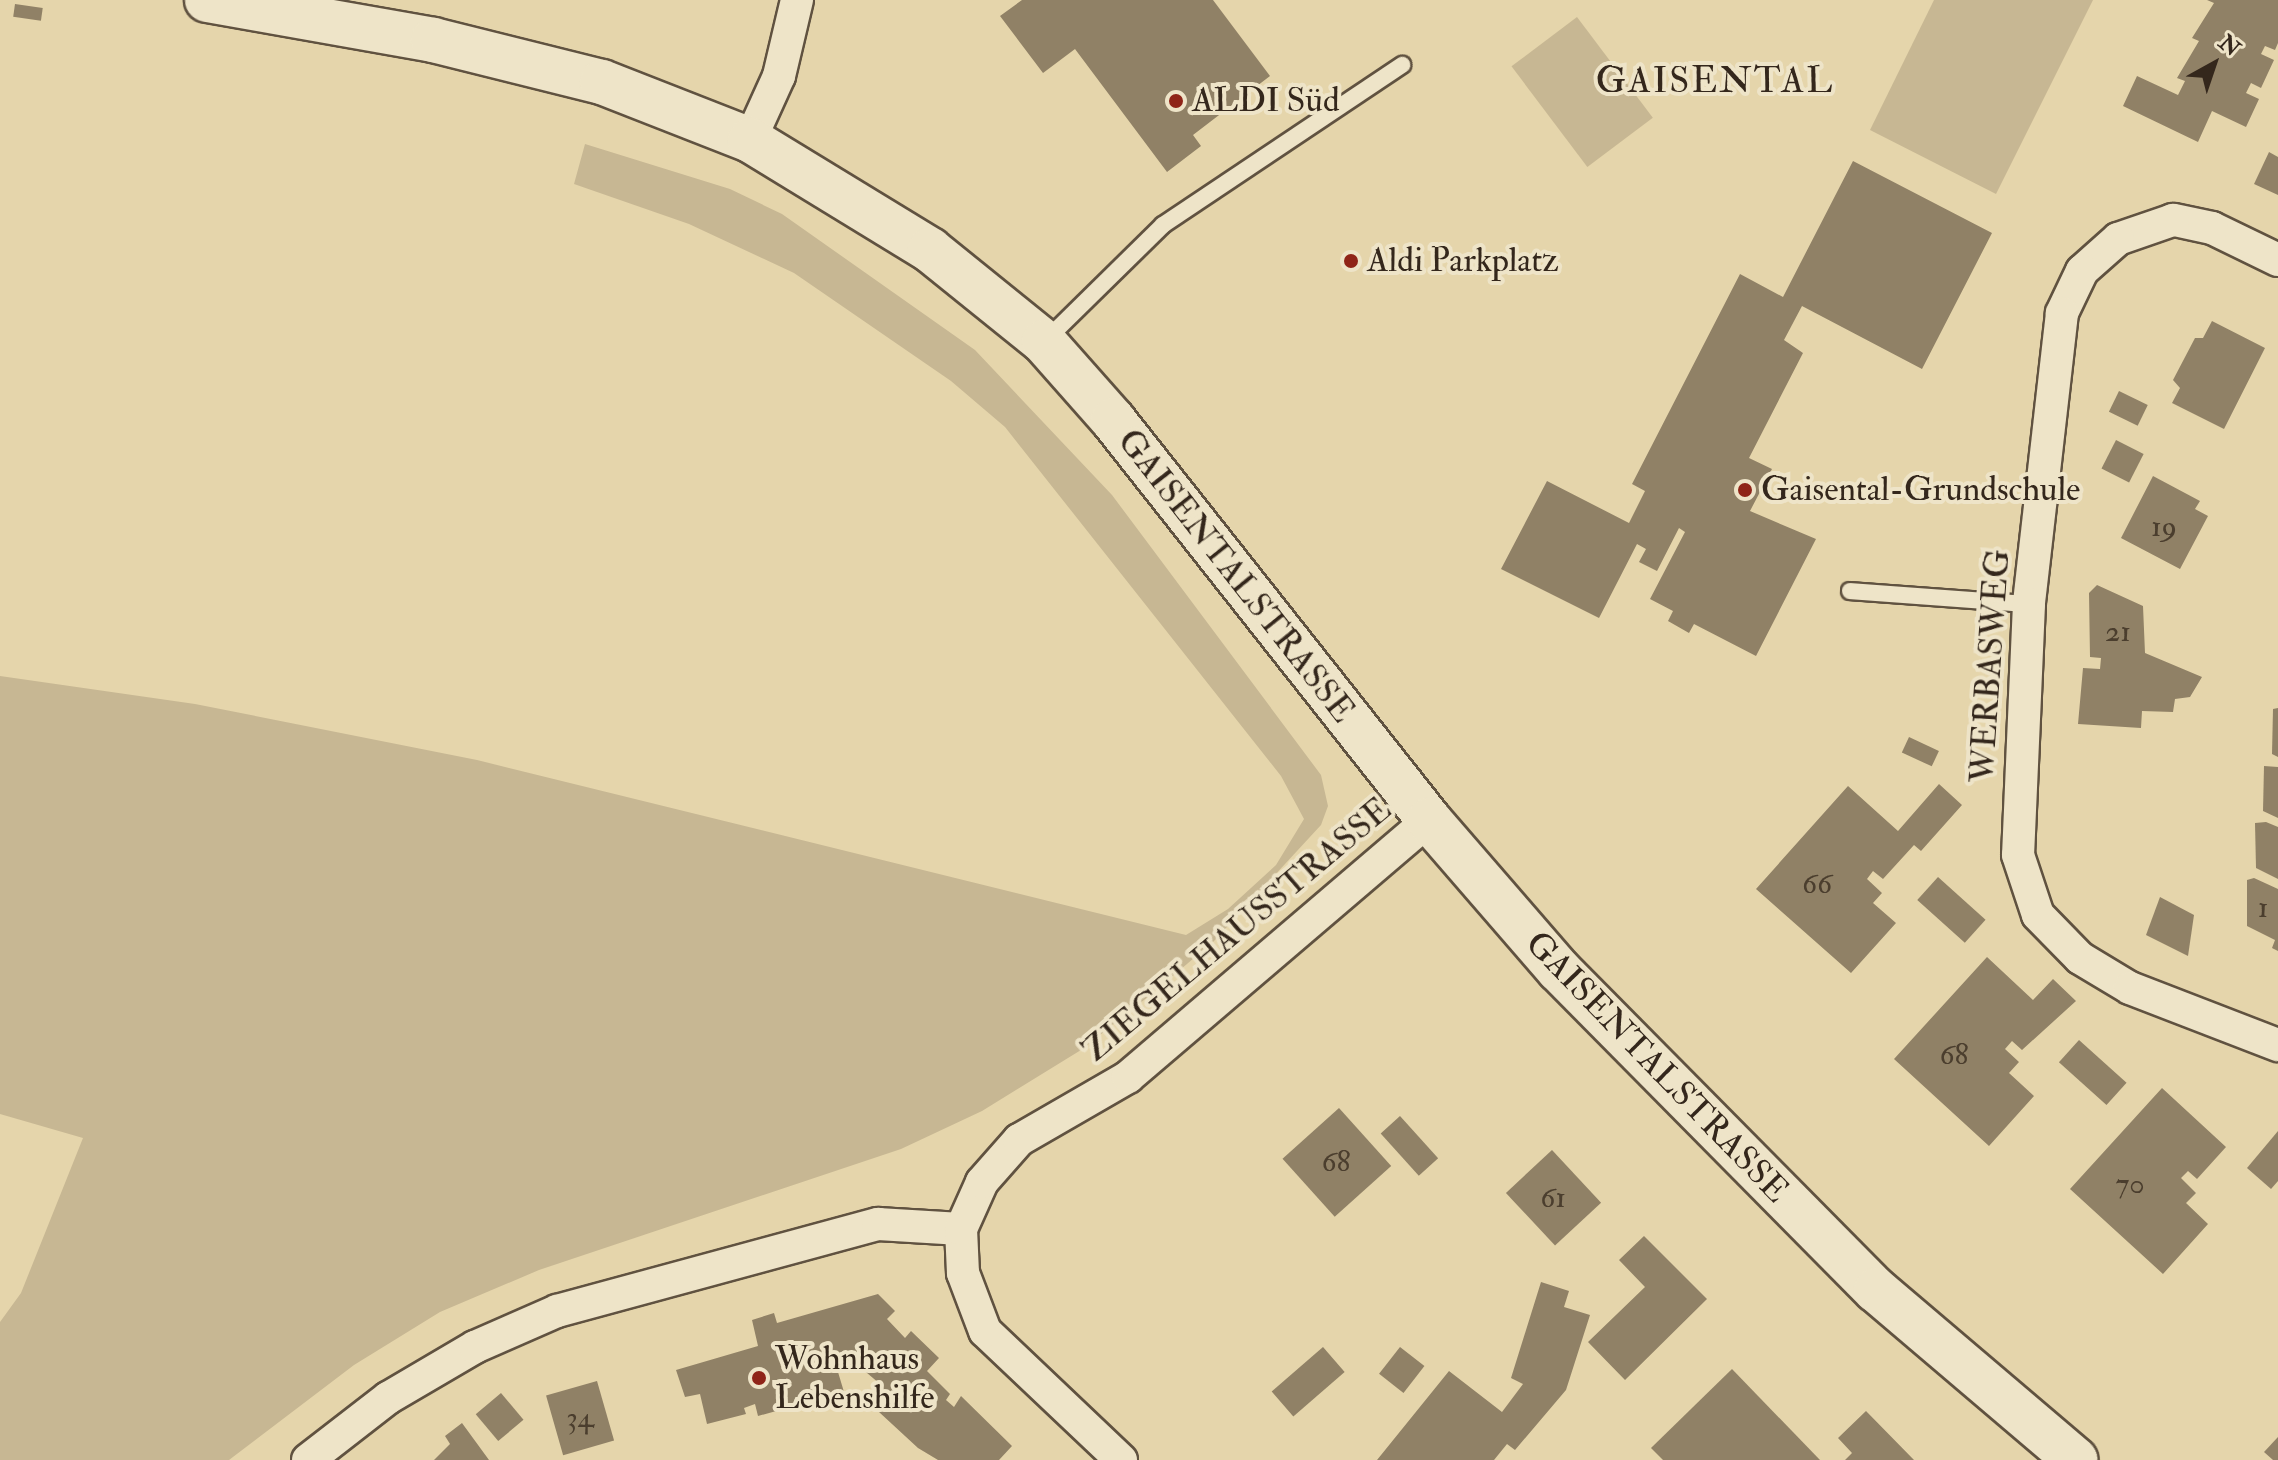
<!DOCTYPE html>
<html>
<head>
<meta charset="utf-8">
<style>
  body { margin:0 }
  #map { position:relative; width:2278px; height:1460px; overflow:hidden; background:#e5d5ab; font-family:"IM FELL Double Pica",serif }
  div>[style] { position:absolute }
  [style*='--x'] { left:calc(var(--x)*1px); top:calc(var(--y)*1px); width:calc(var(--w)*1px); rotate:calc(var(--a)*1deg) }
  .green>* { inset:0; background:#c7b793; transform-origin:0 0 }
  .building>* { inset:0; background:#908166; transform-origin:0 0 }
  .roads { filter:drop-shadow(2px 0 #605240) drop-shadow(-2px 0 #605240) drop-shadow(0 2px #605240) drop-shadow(0 -2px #605240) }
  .service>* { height:16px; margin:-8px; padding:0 8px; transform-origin:8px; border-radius:8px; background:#eee4c8 }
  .minor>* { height:32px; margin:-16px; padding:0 16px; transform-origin:16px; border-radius:16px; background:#eee4c8 }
  .secondary>* { height:44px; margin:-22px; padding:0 22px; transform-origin:22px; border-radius:22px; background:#eee4c8 }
  .dots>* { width:22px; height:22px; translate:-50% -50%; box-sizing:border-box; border:4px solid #eee4c8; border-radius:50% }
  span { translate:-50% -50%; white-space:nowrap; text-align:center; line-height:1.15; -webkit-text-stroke:8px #eee4c8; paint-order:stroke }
  .number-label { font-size:30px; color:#4b3e2e }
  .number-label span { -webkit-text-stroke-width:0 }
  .poi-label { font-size:34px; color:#34271c }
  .left { translate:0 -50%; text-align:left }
  .street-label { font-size:34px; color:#34271c }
  .neighbourhood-label { font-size:36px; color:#34271c; letter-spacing:2px }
  .north { position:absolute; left:2174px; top:24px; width:80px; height:80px; -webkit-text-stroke:6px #eee4c8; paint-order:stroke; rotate:40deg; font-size:22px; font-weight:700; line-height:32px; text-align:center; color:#34271c }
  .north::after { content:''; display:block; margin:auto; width:28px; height:36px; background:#34271c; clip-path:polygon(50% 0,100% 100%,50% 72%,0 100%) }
</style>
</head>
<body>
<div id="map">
  <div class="green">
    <i style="clip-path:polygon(1934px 0,2093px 0,1996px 194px,1870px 130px)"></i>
    <i style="left:1577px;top:17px;width:126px;height:82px;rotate:53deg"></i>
    <i style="clip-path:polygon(585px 144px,730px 189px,782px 214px,975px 350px,1112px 495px,1321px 775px,1328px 806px,1321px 825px,1214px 941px,1154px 992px,1081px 1050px,982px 1111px,901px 1149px,539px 1270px,440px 1312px,354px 1365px,229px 1460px,0 1460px,0 1322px,21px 1293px,83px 1138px,0 1114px,0 676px,195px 704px,477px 760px,1186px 935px,1228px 909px,1276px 865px,1304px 819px,1281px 776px,1005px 427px,951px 381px,794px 273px,689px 224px,574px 184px)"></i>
  </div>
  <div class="building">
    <i style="clip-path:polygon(1022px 0,1213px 0,1270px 76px,1193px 135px,1201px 146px,1167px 172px,1075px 49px,1043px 73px,1000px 16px)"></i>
    <i style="clip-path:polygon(2207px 0,2278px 0,2278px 43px,2275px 50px,2265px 46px,2261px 54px,2274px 60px,2261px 88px,2251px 83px,2246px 93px,2259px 99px,2246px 127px,2212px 111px,2198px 142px,2123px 106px,2137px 76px,2178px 95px,2185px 81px,2177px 78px,2199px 41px,2192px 38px,2214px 3px)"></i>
    <i style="left:15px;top:4px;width:28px;height:13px;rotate:8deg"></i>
    <i style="clip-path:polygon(2269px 152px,2278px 157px,2278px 195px,2254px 184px)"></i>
    <i style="clip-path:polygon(1853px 161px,1992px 233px,1922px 369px,1802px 306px,1784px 340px,1803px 353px,1749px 458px,1772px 469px,1750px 511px,1816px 539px,1756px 656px,1694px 624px,1689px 633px,1668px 621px,1673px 611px,1650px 599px,1685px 532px,1679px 528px,1657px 571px,1639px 562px,1646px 549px,1637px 544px,1599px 618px,1501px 569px,1547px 481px,1629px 523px,1645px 491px,1632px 484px,1740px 274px,1783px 297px)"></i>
    <i style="clip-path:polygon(2212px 321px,2265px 348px,2224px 429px,2172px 403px,2180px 388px,2173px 380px,2195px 338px,2203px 338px)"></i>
    <i style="left:2119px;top:391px;width:32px;height:23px;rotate:26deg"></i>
    <i style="left:2116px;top:440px;width:31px;height:32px;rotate:27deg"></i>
    <i style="clip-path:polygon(2153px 476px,2200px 501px,2195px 509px,2208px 516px,2180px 569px,2121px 538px)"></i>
    <i style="clip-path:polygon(2097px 585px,2143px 606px,2145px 653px,2202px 677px,2190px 697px,2175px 699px,2173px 712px,2142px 711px,2141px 728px,2078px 724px,2083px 668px,2100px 669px,2101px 658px,2090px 657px,2089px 593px)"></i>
    <i style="clip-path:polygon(2278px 708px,2278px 757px,2272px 754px,2273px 709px)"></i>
    <i style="left:1909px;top:737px;width:33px;height:17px;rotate:25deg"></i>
    <i style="clip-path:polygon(2264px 766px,2278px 767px,2278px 818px,2263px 811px)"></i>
    <i style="clip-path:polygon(1939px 784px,1962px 805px,1921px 851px,1914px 845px,1883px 879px,1873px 871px,1867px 879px,1882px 893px,1873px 903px,1896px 923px,1851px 973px,1756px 889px,1848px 786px,1898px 831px)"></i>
    <i style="clip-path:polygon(2266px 822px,2278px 827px,2278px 879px,2256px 868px,2255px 823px)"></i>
    <i style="left:1938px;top:877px;width:64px;height:31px;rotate:42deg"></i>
    <i style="clip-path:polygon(2254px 878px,2278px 889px,2278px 951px,2272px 948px,2275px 940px,2247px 926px,2247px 880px)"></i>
    <i style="clip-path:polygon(2160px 897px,2194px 915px,2188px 956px,2146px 935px)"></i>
    <i style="clip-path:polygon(1987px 957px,2033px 1000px,2053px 979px,2076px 1001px,2022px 1050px,2012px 1041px,2005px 1049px,2019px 1062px,2009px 1073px,2034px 1096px,1989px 1146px,1894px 1059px)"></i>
    <i style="left:2079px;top:1040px;width:64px;height:30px;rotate:42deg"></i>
    <i style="clip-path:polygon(2162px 1088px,2226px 1147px,2197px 1179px,2188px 1171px,2181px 1178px,2196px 1193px,2186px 1203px,2208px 1224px,2163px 1274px,2070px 1189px)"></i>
    <i style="left:1339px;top:1108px;width:78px;height:76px;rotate:48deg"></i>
    <i style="left:1400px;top:1116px;width:57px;height:26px;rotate:48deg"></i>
    <i style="clip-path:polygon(2278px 1131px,2278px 1181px,2271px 1189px,2247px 1168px)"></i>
    <i style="left:1552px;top:1150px;width:72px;height:63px;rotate:47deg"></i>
    <i style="clip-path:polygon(1644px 1236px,1707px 1299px,1625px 1380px,1588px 1342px,1645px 1287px,1619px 1260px)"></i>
    <i style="clip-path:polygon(1541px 1282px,1569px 1291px,1564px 1307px,1590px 1315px,1566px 1390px,1515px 1450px,1507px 1444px,1494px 1460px,1377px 1460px,1449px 1371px,1502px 1412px,1523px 1384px,1511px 1378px)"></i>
    <i style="clip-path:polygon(878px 1294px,895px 1311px,887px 1319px,905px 1338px,911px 1331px,939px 1358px,927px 1371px,950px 1394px,946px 1400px,954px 1407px,961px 1396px,1012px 1446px,999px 1460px,938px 1460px,918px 1448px,866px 1400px,880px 1384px,860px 1367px,838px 1372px,844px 1392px,758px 1416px,755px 1404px,744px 1408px,746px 1414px,707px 1424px,700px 1394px,685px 1397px,676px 1370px,758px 1346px,752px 1320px,774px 1313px,777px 1323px)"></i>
    <i style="left:1323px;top:1347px;width:33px;height:68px;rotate:49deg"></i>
    <i style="left:1400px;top:1347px;width:31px;height:34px;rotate:38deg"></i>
    <i style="clip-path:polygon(1732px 1369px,1820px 1460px,1663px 1460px,1651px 1448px)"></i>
    <i style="left:597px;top:1381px;width:62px;height:53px;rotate:74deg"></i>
    <i style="left:501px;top:1393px;width:35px;height:33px;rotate:50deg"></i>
    <i style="clip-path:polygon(1866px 1411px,1914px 1460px,1845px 1460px,1852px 1453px,1838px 1438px)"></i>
    <i style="clip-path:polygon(462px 1423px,489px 1460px,434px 1460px,450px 1444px,445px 1436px)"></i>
    <i style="clip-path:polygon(2278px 1437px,2278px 1460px,2273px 1460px,2264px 1452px)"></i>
  </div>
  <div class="roads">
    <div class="service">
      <i style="--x:1045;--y:341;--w:165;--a:-44.5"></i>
      <i style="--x:1163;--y:225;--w:288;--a:-33.8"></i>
      <i style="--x:1850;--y:591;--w:179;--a:4.2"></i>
    </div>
    <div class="minor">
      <i style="--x:750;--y:140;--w:70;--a:-65.6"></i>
      <i style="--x:779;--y:76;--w:78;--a:-76.7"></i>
      <i style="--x:2278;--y:260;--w:73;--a:-154.1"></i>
      <i style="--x:2212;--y:228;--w:40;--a:-168"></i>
      <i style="--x:2173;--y:220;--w:58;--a:160.9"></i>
      <i style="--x:2118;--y:239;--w:48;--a:138.4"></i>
      <i style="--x:2082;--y:271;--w:47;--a:115.5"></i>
      <i style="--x:2062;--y:313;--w:293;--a:96.5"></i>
      <i style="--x:2029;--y:604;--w:251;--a:92.5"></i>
      <i style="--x:2018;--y:855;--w:63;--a:71.6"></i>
      <i style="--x:2038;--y:915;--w:60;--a:45.7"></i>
      <i style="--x:2080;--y:958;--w:58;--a:31"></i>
      <i style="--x:2130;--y:988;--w:159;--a:21.1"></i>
      <i style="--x:308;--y:1460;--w:101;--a:-37.8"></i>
      <i style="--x:388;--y:1398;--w:101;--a:-30.4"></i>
      <i style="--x:475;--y:1347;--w:90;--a:-23.7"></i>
      <i style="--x:557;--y:1311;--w:333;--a:-15.2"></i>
      <i style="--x:878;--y:1224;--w:83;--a:3.4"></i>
      <i style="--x:1121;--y:1460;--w:187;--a:-136.5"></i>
      <i style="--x:985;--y:1331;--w:62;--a:-110.8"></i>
      <i style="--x:963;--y:1273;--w:44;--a:-92.6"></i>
      <i style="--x:961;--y:1229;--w:51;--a:-65.9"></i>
      <i style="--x:982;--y:1182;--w:56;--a:-48.6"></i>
      <i style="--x:1019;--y:1140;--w:126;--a:-30"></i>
      <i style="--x:1128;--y:1077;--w:396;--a:-40.5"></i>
    </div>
    <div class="secondary">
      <i style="--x:207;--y:0;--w:230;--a:10"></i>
      <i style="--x:433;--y:40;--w:174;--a:14"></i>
      <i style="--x:602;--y:82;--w:159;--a:21.4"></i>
      <i style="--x:750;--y:140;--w:211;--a:31.4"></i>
      <i style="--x:930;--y:250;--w:146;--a:38.9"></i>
      <i style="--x:1044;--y:342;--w:104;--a:48.5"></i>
      <i style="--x:1113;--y:420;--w:510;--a:51.69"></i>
      <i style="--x:1429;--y:820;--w:198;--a:49.1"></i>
      <i style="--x:1559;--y:970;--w:450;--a:45.3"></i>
      <i style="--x:1876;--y:1290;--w:262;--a:40.4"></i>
    </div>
  </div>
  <div class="dots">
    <i style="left:1176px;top:101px;background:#8f2418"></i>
    <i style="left:1351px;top:261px;background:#8f2418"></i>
    <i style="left:1745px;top:490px;background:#8f2418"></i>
    <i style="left:759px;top:1378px;background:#8f2418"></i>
  </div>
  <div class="number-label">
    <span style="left:2164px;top:527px">19</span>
    <span style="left:2118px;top:632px">21</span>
    <span style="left:1817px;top:884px">66</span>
    <span style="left:2263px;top:908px">1</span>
    <span style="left:1954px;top:1055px">68</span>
    <span style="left:1336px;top:1162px">68</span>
    <span style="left:2130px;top:1184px">70</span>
    <span style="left:1553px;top:1198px">61</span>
    <span style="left:580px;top:1418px">34</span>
  </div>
  <div class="poi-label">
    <span class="left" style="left:1192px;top:101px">ALDI Süd</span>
    <span class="left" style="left:1367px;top:261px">Aldi Parkplatz</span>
    <span class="left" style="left:1761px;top:490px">Gaisental-Grundschule</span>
    <span class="left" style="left:775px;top:1378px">Wohnhaus<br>Lebenshilfe</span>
  </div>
  <div class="street-label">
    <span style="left:1236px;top:576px;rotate:52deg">GAISENTALSTRASSE</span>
    <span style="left:1990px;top:666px;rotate:-86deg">WERBASWEG</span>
    <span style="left:1237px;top:930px;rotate:-40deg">ZIEGELHAUSSTRASSE</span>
    <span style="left:1657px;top:1067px;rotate:46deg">GAISENTALSTRASSE</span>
  </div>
  <div class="neighbourhood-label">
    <span style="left:1715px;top:81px">GAISENTAL</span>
  </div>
  <div class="north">N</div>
</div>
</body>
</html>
